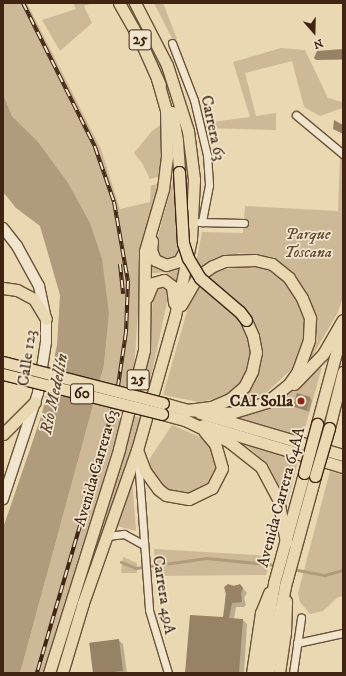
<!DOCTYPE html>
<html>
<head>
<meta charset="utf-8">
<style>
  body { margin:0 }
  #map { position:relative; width:346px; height:676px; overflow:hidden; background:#ead8b2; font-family:"IM FELL DW Pica",serif }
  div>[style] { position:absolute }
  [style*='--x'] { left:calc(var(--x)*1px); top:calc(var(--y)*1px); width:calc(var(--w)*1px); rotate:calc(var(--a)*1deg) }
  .green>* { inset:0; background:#cdb997 }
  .water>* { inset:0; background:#b09b7c }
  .shadow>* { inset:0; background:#0003 }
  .stream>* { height:2.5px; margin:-1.25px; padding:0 1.25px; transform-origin:1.25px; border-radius:1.25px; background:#b09b7c }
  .building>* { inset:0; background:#988265; transform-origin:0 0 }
  .roads { filter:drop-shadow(1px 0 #6a513a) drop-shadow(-1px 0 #6a513a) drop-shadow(0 1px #6a513a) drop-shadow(0 -1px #6a513a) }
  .minor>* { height:7px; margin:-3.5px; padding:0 3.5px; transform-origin:3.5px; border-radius:3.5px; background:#f1e6cd }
  .secondary>* { height:10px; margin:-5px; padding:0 5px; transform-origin:5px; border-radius:5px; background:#f1e6cd }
  .primary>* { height:11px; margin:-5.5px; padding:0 5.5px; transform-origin:5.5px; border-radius:5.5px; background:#ead8b2 }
  .trunk>* { height:11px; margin:-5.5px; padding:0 5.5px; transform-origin:5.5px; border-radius:5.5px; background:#ead8b2 }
  .rail>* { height:4px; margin-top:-2px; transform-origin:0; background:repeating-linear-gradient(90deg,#f1e6cd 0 8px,#3f2412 0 16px); box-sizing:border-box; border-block:1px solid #3f2412 }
  .bridges { filter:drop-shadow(1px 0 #3f2412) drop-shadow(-1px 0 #3f2412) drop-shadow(0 1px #3f2412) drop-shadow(0 -1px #3f2412) }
  .primary-bridge>* { height:11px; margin:-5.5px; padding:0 5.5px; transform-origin:5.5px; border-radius:5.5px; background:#ead8b2 }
  .trunk-bridge>* { height:11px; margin:-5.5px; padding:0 5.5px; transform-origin:5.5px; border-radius:5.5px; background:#ead8b2 }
  .dots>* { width:11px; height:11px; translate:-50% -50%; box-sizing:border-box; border:2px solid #f1e6cd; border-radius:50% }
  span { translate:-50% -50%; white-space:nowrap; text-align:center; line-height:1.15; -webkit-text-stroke:3.5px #f1e6cd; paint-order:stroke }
  .shield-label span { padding:1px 3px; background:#f1e6cd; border:1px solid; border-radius:3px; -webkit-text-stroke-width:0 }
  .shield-label { font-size:15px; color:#3f2412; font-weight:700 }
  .street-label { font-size:16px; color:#3f2412 }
  .park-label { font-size:16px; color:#624933; font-style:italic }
  .poi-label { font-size:16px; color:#3f2412; font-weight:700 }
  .right { translate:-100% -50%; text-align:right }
  .water-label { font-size:17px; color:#614832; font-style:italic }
  .frame { position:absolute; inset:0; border:4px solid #3f2412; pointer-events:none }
  .north { position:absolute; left:294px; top:12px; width:40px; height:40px; -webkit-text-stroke:3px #f1e6cd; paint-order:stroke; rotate:160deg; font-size:11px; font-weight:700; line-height:16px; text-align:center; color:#3f2412 }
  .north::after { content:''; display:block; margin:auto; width:14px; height:18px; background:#3f2412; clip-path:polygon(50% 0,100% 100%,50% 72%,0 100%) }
</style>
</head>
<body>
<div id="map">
  <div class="green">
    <i style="clip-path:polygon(3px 3px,27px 3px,101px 149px,120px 209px,150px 202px,151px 185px,159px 184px,143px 241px,134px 369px,124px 411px,45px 673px,20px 673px,104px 365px,109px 314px,67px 183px,38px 143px,12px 116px,3px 94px)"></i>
    <i style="clip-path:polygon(73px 3px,93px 3px,84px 6px,92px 23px,60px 51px,42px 20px,76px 9px)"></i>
    <i style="clip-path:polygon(125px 3px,131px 3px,165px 74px,174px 98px,161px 80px)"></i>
    <i style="clip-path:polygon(154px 3px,163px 3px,177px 39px,173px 40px)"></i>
    <i style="clip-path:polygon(281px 48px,305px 50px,328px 98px,343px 102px,343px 108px,320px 116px,304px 107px,292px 61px,245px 73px,256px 116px,276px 113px,276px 130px,205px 128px,205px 123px,250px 117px,233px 62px)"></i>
    <i style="clip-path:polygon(162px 124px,160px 176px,150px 179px,142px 163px,134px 153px,152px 131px)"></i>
    <i style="clip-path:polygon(183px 146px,188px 191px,185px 235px,182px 252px,170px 261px,156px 254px,157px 240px,173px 181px,183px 179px)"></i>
    <i style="clip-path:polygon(340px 154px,343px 157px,343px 297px,338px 312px,309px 362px,316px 337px,312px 304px,302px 286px,274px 257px,240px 253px,215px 258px,194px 273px,202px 232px,243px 233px,245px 206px,338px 211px)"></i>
    <i style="clip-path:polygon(148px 260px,156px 268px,163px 271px,172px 271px,180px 266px,176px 282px,170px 275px,163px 272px,149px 274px)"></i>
    <i style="clip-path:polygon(251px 266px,266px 269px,281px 278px,295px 294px,304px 315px,304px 335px,301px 353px,294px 367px,267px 392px,249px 401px,231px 405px,246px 391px,255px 378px,259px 362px,252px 350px,246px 376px,235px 389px,223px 397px,199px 402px,163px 395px,190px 301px,199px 286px,212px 274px,226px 269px)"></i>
    <i style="clip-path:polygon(161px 285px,169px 293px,148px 391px,140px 388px,151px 337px,153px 296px,157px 287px)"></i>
    <i style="clip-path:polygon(322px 367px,302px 439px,226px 417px,274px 403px)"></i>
    <i style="clip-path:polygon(133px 416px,141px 418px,101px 544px,73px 614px)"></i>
    <i style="clip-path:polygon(172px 425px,209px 441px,217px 469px,206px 486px,195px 493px,172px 493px,161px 486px,149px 469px,150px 458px)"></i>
    <i style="clip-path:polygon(240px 440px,298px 461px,287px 503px,268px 464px)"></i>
    <i style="clip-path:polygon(330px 471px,343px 475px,343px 596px,338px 597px,323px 611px,310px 614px,300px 602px,298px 593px)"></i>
    <i style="clip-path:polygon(132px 480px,136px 531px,117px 526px)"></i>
    <i style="clip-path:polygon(154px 549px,272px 556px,266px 575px,156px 576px)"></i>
    <i style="clip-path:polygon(123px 557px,137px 563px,137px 573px,121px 573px)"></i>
  </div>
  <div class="water">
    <i style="clip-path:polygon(3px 94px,12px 116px,38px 142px,68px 183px,90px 223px,102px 259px,109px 314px,104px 365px,20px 673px,3px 673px,3px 528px,42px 414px,57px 345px,60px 295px,40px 226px,16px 208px,3px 192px)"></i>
  </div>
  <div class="shadow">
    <i style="clip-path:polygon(343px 52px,343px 60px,317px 60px,316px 54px)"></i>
    <i style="clip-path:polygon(309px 397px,312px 400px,309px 412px,294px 405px)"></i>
    <i style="clip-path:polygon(240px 585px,247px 593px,244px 598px,246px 605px,244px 607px,236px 607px,234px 619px,243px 620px,247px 624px,244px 673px,186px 673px,224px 618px,226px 586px)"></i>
    <i style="clip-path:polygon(118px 640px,123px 644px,127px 673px,94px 673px,90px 644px)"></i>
  </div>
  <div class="stream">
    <i style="--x:121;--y:562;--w:16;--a:22"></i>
    <i style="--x:136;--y:568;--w:71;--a:-8.1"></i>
    <i style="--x:206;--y:558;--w:71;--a:5.6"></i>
    <i style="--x:293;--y:569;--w:33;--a:11"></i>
    <i style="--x:325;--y:575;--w:19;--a:-16"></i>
  </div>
  <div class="building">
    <i style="clip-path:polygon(343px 49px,343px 59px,316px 60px,314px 58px,317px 51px)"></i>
    <i style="clip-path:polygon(334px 120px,343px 125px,343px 134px,333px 129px)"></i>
    <i style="left:297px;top:393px;width:14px;height:14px;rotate:17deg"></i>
    <i style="clip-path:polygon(228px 584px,234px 586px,240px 584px,243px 588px,241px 593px,242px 602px,232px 603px,229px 618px,243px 619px,239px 673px,185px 673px,190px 615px,223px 617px,226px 594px,224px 587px)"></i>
    <i style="left:119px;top:639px;width:32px;height:30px;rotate:83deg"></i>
  </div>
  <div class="roads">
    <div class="minor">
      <i style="--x:172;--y:43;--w:61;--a:68.9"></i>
      <i style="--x:194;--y:100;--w:57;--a:76.7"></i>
      <i style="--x:207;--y:155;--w:30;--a:86"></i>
      <i style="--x:209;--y:185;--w:38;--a:101"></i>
      <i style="--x:296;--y:115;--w:61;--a:39.7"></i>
      <i style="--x:199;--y:222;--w:45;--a:1.3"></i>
      <i style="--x:138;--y:459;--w:151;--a:85.8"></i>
      <i style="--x:149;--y:610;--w:66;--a:73.2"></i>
      <i style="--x:108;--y:536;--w:16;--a:-7"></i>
      <i style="--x:124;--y:534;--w:21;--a:29"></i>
      <i style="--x:297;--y:643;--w:47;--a:-12.3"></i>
      <i style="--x:293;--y:673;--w:56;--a:-81.7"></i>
    </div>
    <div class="secondary">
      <i style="--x:3;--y:228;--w:23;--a:52"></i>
      <i style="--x:17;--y:246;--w:46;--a:61.2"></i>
      <i style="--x:39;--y:286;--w:34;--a:78"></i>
      <i style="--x:46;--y:319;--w:23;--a:90"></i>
      <i style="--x:46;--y:342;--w:52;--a:98.9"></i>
      <i style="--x:38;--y:393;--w:112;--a:108.3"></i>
    </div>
    <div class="primary">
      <i style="--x:200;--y:413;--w:149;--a:16.4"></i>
      <i style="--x:317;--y:424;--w:100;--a:-75"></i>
      <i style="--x:203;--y:425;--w:146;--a:16.7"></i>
      <i style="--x:329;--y:428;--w:58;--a:-76"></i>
      <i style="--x:252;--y:673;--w:61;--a:-81.5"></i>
      <i style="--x:261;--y:613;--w:22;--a:-68"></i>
      <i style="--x:259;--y:673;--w:91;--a:-80.5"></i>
      <i style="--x:274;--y:583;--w:114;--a:-74.7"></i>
      <i style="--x:268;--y:673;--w:89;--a:-78.9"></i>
      <i style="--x:285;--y:586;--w:114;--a:-74.7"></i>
      <i style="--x:279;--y:673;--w:41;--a:-81.7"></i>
      <i style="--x:285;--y:632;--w:31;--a:-88"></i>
    </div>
    <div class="trunk">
      <i style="--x:119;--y:3;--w:43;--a:60.4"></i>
      <i style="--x:140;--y:40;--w:49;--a:66"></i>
      <i style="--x:172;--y:112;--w:29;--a:80"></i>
      <i style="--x:177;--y:141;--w:31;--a:86"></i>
      <i style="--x:152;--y:241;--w:9;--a:96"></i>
      <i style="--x:151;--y:250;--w:11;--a:68"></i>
      <i style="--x:155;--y:260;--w:12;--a:24"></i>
      <i style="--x:166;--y:265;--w:14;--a:-17"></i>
      <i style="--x:179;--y:261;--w:17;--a:-62"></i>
      <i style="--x:3;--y:288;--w:14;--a:8"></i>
      <i style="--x:17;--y:290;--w:19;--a:28"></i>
      <i style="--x:34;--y:299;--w:23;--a:59"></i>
      <i style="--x:147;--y:297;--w:15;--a:-67"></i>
      <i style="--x:153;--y:283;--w:11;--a:-15"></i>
      <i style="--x:164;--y:280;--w:10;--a:37"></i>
      <i style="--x:172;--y:286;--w:17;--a:83"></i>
      <i style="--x:181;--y:305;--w:32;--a:-60"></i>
      <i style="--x:197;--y:277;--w:19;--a:-35"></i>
      <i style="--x:213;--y:266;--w:13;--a:-23"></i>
      <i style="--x:225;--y:261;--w:30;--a:-2"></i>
      <i style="--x:255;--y:260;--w:17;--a:13"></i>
      <i style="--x:272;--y:264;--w:22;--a:39"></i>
      <i style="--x:289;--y:278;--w:24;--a:57"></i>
      <i style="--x:302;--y:298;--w:22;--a:68"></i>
      <i style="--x:310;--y:318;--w:22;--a:93"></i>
      <i style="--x:309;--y:340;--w:33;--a:110"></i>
      <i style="--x:298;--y:371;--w:16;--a:125"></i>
      <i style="--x:289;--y:384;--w:28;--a:141"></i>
      <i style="--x:267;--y:402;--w:38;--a:163"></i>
      <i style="--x:231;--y:413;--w:44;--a:-176.1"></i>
      <i style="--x:294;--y:384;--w:42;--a:-46"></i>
      <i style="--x:323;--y:354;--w:39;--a:-60"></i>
      <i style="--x:163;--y:403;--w:25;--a:16"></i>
      <i style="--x:187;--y:410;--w:24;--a:-7"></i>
      <i style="--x:211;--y:407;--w:21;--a:-23"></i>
      <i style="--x:230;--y:399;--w:18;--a:-41"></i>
      <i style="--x:244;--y:387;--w:18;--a:-63"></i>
      <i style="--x:252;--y:371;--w:19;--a:-78"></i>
      <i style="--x:256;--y:352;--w:16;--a:-101"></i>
      <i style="--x:253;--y:336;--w:17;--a:-114"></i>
      <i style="--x:162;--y:414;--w:24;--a:15"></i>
      <i style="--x:185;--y:420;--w:48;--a:26"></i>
      <i style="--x:228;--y:441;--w:42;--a:38.2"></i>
      <i style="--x:261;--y:467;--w:36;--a:62"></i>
      <i style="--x:278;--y:499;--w:44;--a:79.5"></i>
      <i style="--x:3;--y:434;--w:45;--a:-45"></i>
      <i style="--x:137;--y:450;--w:22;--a:69"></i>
      <i style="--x:145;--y:471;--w:22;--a:54"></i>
      <i style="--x:158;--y:489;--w:10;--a:37"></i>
      <i style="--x:166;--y:495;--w:23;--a:10"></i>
      <i style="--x:189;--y:499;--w:25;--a:-26"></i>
      <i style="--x:212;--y:488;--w:22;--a:-63"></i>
      <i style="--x:222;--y:468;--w:25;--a:-106"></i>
      <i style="--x:215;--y:444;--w:16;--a:-130"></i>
      <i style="--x:49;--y:673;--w:235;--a:-72.6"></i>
      <i style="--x:119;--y:449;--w:102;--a:-75.8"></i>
      <i style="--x:144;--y:350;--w:99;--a:-89.4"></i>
      <i style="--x:145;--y:251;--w:65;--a:-73.8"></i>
      <i style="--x:163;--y:189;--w:32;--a:-83"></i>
      <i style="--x:167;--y:157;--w:47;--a:-91.2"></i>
      <i style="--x:166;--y:110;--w:33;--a:-106"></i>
      <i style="--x:62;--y:673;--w:73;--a:-73.3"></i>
      <i style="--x:83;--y:603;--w:162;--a:-70.6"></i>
      <i style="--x:137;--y:450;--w:139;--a:-74.2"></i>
      <i style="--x:175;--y:316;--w:79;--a:-78.3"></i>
      <i style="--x:191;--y:239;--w:60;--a:-87.1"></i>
      <i style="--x:194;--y:179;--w:48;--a:-97.1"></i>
      <i style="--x:188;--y:131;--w:69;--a:-107.7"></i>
      <i style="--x:167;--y:65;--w:70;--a:-117.3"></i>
    </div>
  </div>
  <div class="rail">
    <i style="--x:23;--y:3;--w:161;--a:63.4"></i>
    <i style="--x:95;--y:147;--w:58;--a:70.9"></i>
    <i style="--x:114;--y:202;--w:80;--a:80"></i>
    <i style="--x:128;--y:281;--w:51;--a:92.2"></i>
    <i style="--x:126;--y:332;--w:55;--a:98.4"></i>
    <i style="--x:118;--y:386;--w:63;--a:103.8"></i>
    <i style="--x:103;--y:447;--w:235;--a:106.3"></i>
    <i style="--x:120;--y:264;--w:30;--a:84"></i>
  </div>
  <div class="bridges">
    <div class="primary-bridge">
      <i style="--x:304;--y:473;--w:51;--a:-75.1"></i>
      <i style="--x:315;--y:476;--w:50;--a:-73.7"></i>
    </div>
    <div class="trunk-bridge">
      <i style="--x:179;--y:172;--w:71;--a:86.8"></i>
      <i style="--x:183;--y:243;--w:16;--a:72"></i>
      <i style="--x:188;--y:258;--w:23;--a:59"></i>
      <i style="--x:200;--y:278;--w:52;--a:40.4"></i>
      <i style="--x:240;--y:312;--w:10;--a:53"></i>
      <i style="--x:3;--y:362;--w:165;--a:14.4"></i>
      <i style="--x:3;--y:374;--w:164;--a:14.1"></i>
    </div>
  </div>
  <div class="dots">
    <i style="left:301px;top:401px;background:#8f2418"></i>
  </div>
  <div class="shield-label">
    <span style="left:140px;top:40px">25</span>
    <span style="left:138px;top:380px">25</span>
    <span style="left:82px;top:394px">60</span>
  </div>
  <div class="street-label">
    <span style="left:213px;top:128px;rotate:78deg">Carrera 63</span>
    <span style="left:27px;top:358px;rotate:-82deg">Calle 123</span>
    <span style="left:96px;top:468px;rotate:-74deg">Avenida Carrera 63</span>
    <span style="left:281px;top:497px;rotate:-75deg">Avenida Carrera 64AA</span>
    <span style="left:164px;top:595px;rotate:81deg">Carrera 49A</span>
  </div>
  <div class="park-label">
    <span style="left:308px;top:243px">Parque<br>Toscana</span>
  </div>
  <div class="poi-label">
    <span class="right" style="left:293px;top:401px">CAI Solla</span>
  </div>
  <div class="water-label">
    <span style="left:55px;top:394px;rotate:-78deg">Río Medellín</span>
  </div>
  <div class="frame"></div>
  <div class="north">N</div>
</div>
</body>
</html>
